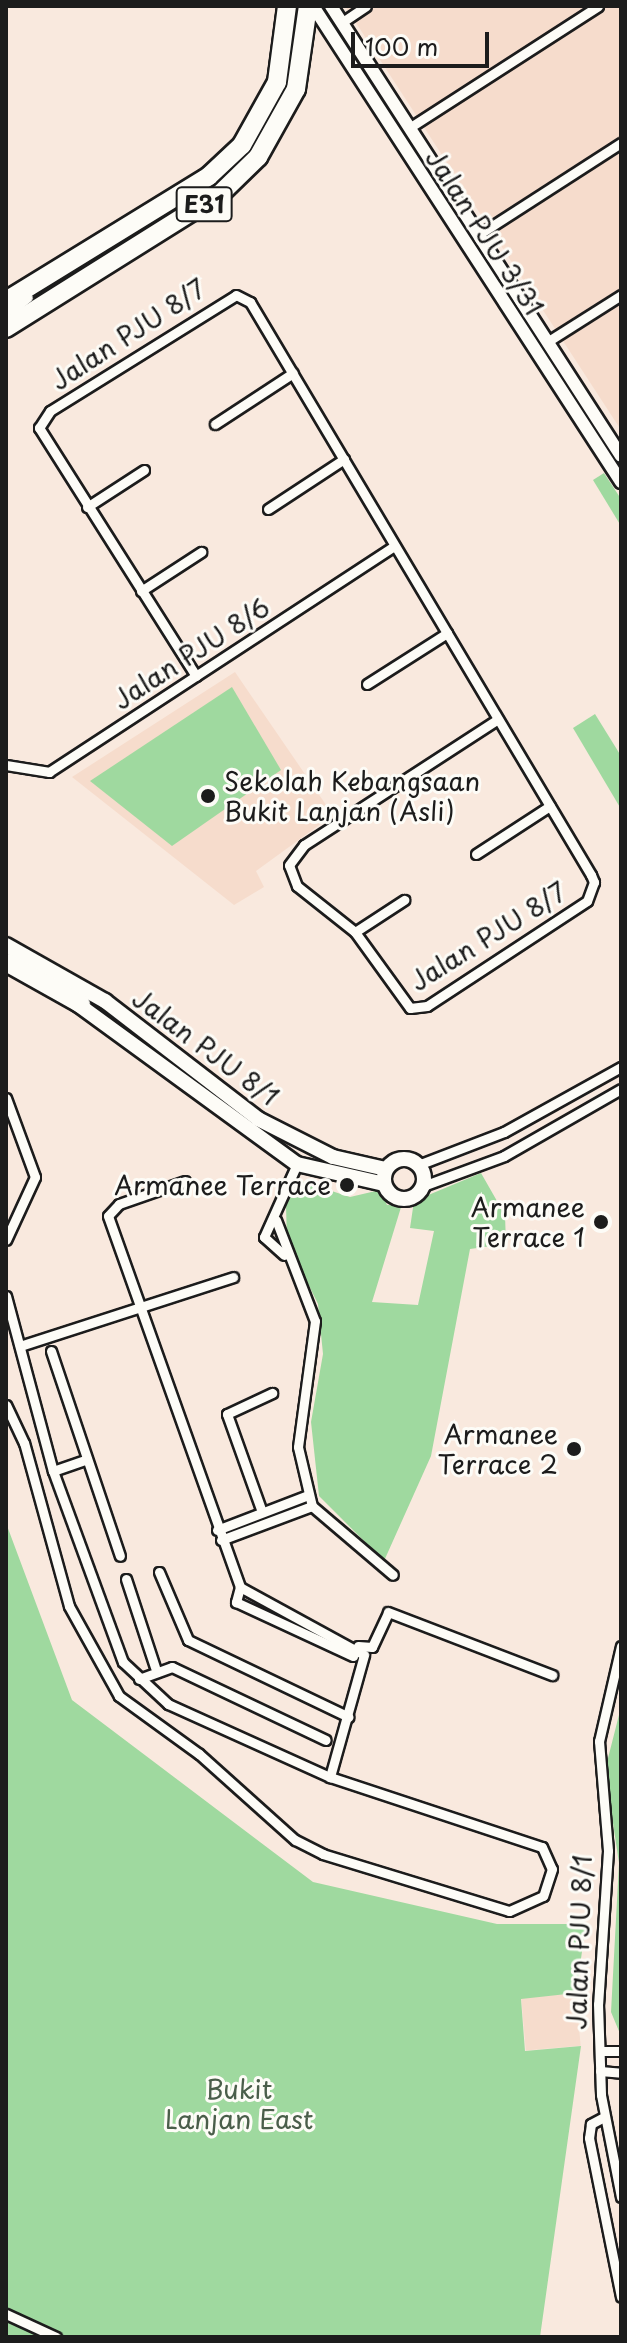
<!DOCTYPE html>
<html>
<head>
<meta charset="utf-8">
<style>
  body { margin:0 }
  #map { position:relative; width:627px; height:2343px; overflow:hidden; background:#f9e9de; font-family:"Playpen Sans",sans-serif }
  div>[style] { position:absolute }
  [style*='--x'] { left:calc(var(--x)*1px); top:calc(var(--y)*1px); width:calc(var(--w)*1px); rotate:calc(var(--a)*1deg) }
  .built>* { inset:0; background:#f6dccc; transform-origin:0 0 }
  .green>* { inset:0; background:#9fd99f }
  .roads { filter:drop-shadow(2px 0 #1c1c1c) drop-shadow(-2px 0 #1c1c1c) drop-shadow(0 2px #1c1c1c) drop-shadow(0 -2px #1c1c1c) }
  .minor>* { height:9px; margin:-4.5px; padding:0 4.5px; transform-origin:4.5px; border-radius:4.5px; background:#fdfcf7 }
  .tertiary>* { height:12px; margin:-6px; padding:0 6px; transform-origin:6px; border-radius:6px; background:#fdfcf7 }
  .secondary>* { height:14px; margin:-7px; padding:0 7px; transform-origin:7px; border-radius:7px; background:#fdfcf7 }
  .secondary>.ring { margin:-7px; padding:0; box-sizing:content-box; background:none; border:14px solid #fdfcf7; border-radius:50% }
  .motorway>* { height:18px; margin:-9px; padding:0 9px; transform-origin:9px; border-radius:9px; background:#fdfcf7 }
  .dots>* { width:22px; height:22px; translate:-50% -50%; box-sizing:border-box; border:4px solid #fdfcf7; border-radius:50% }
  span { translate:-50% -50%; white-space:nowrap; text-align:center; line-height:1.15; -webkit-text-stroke:6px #fdfcf7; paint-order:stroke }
  .shield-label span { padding:2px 6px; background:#fdfcf7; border:2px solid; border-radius:6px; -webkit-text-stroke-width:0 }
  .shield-label { font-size:24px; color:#1c1c1c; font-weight:700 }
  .street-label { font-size:26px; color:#1c1c1c }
  .poi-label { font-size:26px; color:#1c1c1c }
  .left { translate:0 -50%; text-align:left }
  .right { translate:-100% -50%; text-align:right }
  .park-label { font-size:26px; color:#4a5e4a }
  .frame { position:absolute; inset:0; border:8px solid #1c1c1c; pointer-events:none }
  .scale { position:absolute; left:351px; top:32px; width:138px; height:36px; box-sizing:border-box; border:4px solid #1c1c1c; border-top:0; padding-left:10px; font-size:24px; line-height:28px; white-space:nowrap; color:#1c1c1c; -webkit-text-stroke:6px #fdfcf7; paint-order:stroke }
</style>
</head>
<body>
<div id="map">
  <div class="built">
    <i style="clip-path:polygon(345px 6px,621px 6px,621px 430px)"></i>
    <i style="clip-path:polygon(235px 672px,333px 815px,256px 871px,264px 887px,234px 905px,72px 777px)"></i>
    <i style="left:576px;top:1993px;width:53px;height:55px;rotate:85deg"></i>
  </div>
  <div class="green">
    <i style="clip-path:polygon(604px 473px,621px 499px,621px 526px,593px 480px)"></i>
    <i style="clip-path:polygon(232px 687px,281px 770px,172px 846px,90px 781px)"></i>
    <i style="clip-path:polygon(595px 714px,621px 756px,621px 809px,573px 728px)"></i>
    <i style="clip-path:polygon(481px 1173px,505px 1215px,506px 1244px,470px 1249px,431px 1456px,384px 1561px,319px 1496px,311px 1422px,323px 1354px,318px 1304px,287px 1241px,286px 1206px,298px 1180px,350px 1197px,380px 1190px,387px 1205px,402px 1204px,372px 1302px,418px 1305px,434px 1231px,410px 1228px,414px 1201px)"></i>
    <i style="clip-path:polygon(6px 1523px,72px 1700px,313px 1882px,497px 1924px,586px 1924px,576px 1993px,521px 1999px,525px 2051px,581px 2046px,540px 2337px,6px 2337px)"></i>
    <i style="clip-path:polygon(621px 1707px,621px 2036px,611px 2012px,619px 1863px,605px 1770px)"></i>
  </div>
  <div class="roads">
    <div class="minor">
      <i style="--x:341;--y:23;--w:30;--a:-34"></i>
      <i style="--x:409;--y:128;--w:225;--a:-32.8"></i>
      <i style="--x:478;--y:235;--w:170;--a:-32.8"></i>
      <i style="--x:6;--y:315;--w:28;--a:-39"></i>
      <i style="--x:547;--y:342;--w:88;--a:-32.4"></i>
      <i style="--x:215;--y:424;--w:93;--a:-33.2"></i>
      <i style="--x:87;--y:507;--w:68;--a:-33"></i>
      <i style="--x:268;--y:509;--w:91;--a:-33.3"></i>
      <i style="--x:141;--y:591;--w:72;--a:-33"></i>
      <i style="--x:196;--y:676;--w:294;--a:-122.3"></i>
      <i style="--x:39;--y:428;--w:20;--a:-57"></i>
      <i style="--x:50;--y:411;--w:219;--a:-31.9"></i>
      <i style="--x:236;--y:295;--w:16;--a:27"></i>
      <i style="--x:250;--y:302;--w:667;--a:59.24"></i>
      <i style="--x:591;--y:875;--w:8;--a:67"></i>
      <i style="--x:594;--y:882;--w:20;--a:110"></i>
      <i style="--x:587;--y:901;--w:191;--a:146.7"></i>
      <i style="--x:427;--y:1006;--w:17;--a:173"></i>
      <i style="--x:410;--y:1008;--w:94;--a:-125.9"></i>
      <i style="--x:355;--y:932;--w:74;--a:-141.6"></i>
      <i style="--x:297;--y:886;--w:22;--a:-111"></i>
      <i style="--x:289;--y:865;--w:25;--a:-53"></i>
      <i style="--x:304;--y:845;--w:231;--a:-33"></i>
      <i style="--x:367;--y:684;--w:95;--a:-32.5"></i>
      <i style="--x:6;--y:765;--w:44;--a:9.2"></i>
      <i style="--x:49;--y:772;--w:413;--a:-33.2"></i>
      <i style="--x:476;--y:854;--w:88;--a:-33"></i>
      <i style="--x:355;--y:932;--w:59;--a:-33.1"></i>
      <i style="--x:6;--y:1098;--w:84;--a:69.8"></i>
      <i style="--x:35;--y:1177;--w:69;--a:114.7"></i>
      <i style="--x:418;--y:1165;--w:92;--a:-21"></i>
      <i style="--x:504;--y:1132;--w:134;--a:-29.1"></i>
      <i style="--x:185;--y:1181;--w:70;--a:160.8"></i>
      <i style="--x:119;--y:1204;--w:16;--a:133"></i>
      <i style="--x:108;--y:1216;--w:394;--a:70.4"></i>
      <i style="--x:240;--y:1587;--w:141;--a:28.7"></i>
      <i style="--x:364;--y:1655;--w:127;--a:105.6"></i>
      <i style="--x:423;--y:1186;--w:86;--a:-20.3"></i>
      <i style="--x:504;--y:1156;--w:135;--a:-29.8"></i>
      <i style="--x:276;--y:1220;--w:108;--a:68.9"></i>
      <i style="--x:315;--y:1321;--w:127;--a:97.7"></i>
      <i style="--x:298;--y:1447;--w:61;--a:76.7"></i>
      <i style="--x:312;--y:1506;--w:106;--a:40.4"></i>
      <i style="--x:284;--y:1255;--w:27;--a:-138"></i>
      <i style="--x:264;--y:1237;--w:80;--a:-65.7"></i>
      <i style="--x:6;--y:1296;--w:181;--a:75"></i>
      <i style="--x:53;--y:1471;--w:203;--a:69.9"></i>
      <i style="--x:123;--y:1662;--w:62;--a:43"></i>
      <i style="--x:168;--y:1704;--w:178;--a:24.3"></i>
      <i style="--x:330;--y:1777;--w:223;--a:18.3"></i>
      <i style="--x:542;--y:1847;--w:24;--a:66"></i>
      <i style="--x:552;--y:1869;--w:28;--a:108"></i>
      <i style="--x:543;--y:1896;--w:37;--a:156"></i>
      <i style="--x:509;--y:1911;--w:195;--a:-163"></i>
      <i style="--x:323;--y:1854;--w:31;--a:-153"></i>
      <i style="--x:295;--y:1840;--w:129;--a:-138.1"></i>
      <i style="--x:199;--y:1754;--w:99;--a:-144.1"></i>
      <i style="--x:119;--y:1696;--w:103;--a:-119.1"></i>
      <i style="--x:69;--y:1606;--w:169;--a:-105.4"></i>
      <i style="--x:24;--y:1443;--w:42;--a:-115.3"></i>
      <i style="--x:20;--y:1346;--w:224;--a:-17.9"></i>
      <i style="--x:51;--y:1351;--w:216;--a:71.4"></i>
      <i style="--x:53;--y:1471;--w:36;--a:-19"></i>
      <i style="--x:262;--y:1512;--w:104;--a:-109.7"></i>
      <i style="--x:227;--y:1414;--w:50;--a:-25"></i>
      <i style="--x:217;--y:1530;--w:97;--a:-21"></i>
      <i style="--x:221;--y:1540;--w:97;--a:-20.5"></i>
      <i style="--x:159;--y:1572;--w:74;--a:66.9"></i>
      <i style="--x:188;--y:1640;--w:178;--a:25.6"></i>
      <i style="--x:126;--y:1579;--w:93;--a:71.8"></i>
      <i style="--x:240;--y:1587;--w:16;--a:105"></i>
      <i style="--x:236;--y:1602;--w:129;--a:24.8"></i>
      <i style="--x:358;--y:1646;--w:14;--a:4"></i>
      <i style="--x:372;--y:1647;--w:38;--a:-65"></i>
      <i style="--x:388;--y:1612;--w:176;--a:21"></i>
      <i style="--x:621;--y:1646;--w:98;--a:103"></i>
      <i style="--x:599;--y:1741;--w:110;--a:85.3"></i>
      <i style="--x:608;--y:1851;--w:153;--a:93.7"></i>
      <i style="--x:598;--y:2004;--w:91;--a:88.1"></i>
      <i style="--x:601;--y:2095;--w:104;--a:78.9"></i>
      <i style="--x:139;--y:1679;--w:35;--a:-20"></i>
      <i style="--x:172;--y:1667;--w:170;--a:25.4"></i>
      <i style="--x:600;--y:2051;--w:21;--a:0"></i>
      <i style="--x:600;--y:2071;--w:21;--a:5"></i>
      <i style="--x:604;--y:2117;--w:15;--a:152"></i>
      <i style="--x:591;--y:2124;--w:14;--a:98"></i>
      <i style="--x:589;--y:2138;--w:162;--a:78.6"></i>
      <i style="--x:6;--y:2314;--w:55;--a:24.7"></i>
    </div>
    <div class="tertiary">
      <i style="--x:313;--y:6;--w:567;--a:57.09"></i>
      <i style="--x:331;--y:6;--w:535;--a:57.2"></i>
    </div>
    <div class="secondary">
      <i style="--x:6;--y:945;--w:114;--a:29.5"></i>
      <i style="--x:105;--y:1001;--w:193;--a:37.6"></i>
      <i style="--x:258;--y:1119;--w:84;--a:26.9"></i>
      <i style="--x:333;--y:1157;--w:54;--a:12.8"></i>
      <i style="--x:72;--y:1000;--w:278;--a:36.1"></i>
      <i style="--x:297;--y:1164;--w:89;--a:12.9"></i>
      <i class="ring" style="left:384px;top:1159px;width:26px;height:26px"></i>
    </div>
    <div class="motorway">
      <i style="--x:6;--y:301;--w:238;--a:-31.6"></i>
      <i style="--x:209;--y:176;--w:45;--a:-43.2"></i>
      <i style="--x:242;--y:145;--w:72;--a:-60.9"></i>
      <i style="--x:277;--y:82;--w:77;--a:-82.5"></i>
      <i style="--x:6;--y:328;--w:252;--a:-32.1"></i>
      <i style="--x:220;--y:194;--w:53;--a:-44.2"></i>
      <i style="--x:258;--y:157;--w:78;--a:-60.8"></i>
      <i style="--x:296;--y:89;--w:84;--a:-81.8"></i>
      <i style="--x:6;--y:962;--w:86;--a:29.2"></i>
    </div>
  </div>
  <div class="dots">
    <i style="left:208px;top:796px;background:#1c1c1c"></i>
    <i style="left:347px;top:1185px;background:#1c1c1c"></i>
    <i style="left:601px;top:1222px;background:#1c1c1c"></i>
    <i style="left:574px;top:1449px;background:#1c1c1c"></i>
  </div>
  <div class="shield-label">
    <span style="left:204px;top:204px">E31</span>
  </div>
  <div class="street-label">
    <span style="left:485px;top:232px;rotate:57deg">Jalan PJU 3/31</span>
    <span style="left:128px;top:334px;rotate:-33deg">Jalan PJU 8/7</span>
    <span style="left:191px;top:653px;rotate:-33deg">Jalan PJU 8/6</span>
    <span style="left:488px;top:936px;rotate:-32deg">Jalan PJU 8/7</span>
    <span style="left:206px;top:1047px;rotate:37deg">Jalan PJU 8/1</span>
    <span style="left:579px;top:1942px;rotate:-88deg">Jalan PJU 8/1</span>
  </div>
  <div class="poi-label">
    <span class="left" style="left:224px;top:796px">Sekolah Kebangsaan<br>Bukit Lanjan (Asli)</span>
    <span class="right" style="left:331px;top:1185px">Armanee Terrace</span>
    <span class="right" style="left:585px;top:1222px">Armanee<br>Terrace 1</span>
    <span class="right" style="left:558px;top:1449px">Armanee<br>Terrace 2</span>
  </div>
  <div class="park-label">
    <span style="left:239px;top:2104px">Bukit<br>Lanjan East</span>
  </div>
  <div class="frame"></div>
  <div class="scale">100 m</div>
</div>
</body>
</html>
